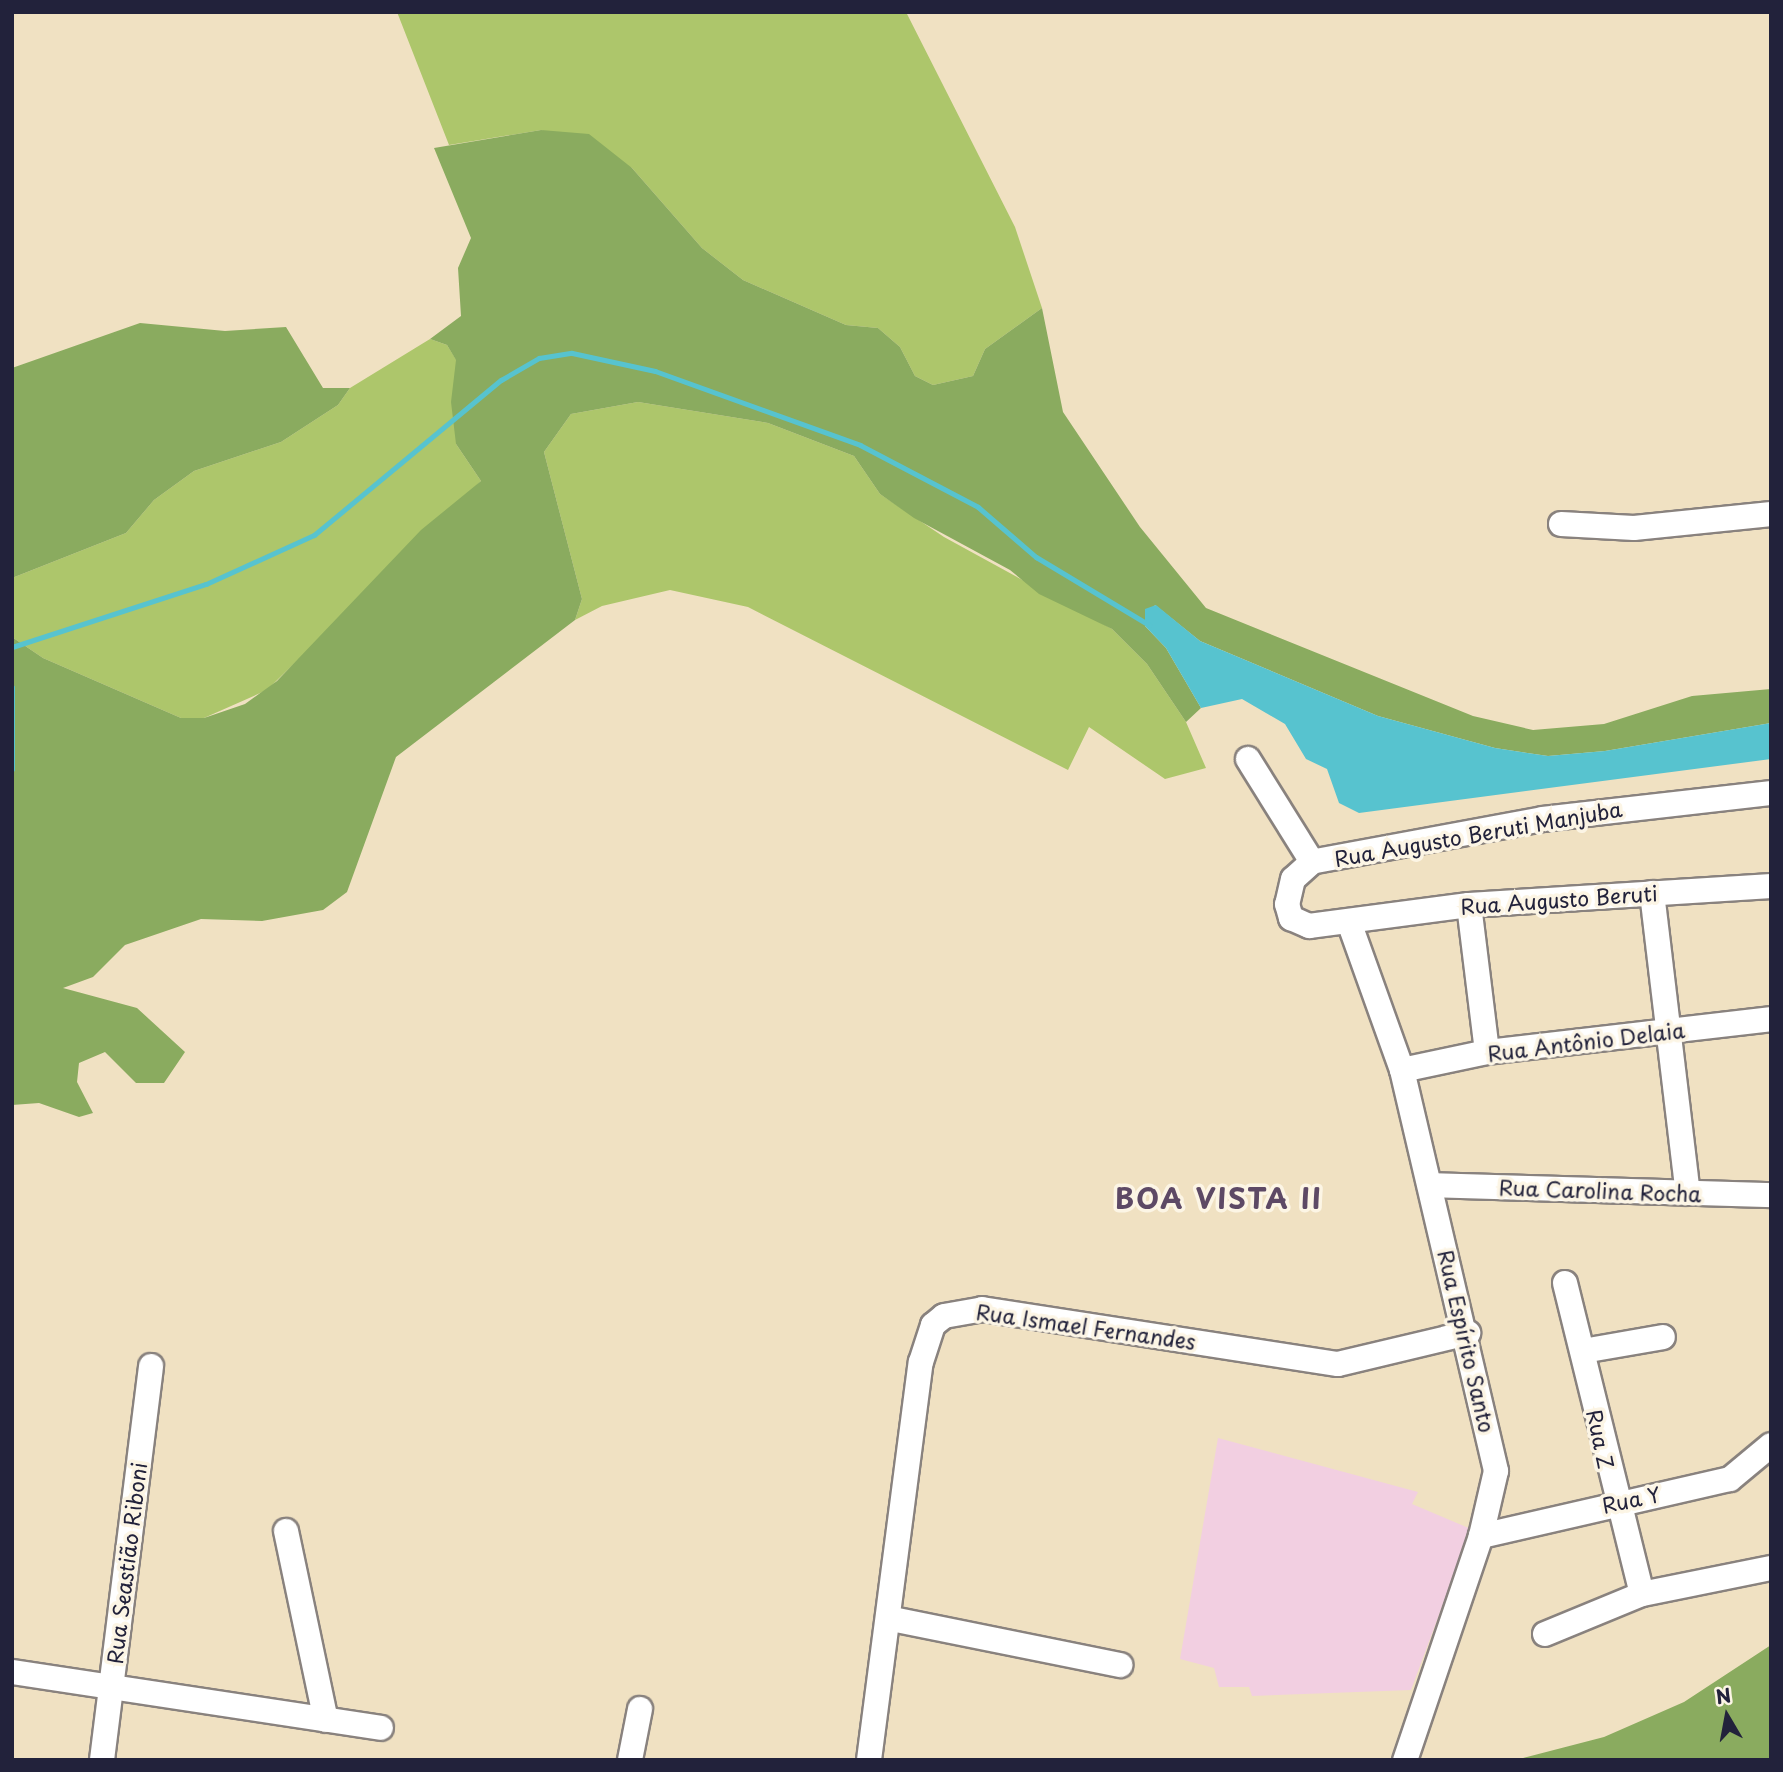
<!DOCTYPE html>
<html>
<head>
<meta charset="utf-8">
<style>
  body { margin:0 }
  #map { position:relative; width:1783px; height:1772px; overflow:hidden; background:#f0e1c2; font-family:"Playpen Sans",sans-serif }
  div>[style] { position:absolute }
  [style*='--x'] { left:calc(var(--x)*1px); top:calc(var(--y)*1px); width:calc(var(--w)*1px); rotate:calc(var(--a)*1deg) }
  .built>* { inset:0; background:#f2cfe1 }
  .green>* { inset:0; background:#adc66b }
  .forest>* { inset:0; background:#8aab5f }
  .water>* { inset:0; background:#57c3cf }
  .stream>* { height:5px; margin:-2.5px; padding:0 2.5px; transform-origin:2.5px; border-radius:2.5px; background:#57c3cf }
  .roads { filter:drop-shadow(2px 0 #89827e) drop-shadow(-2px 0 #89827e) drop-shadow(0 2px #89827e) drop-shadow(0 -2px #89827e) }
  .minor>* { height:24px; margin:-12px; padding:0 12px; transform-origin:12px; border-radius:12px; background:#fff }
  span { translate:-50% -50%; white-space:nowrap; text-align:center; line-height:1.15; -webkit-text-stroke:7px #fcf5e5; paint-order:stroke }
  .street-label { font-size:21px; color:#22223b }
  .district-label { font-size:28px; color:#5d4965; font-weight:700; letter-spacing:2px }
  .frame { position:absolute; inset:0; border:14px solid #22223b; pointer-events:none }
  .north { position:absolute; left:1692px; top:1681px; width:70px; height:70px; -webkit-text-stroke:5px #fcf5e5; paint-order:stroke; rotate:350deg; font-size:19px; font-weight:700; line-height:28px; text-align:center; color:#22223b }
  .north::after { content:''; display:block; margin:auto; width:24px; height:32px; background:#22223b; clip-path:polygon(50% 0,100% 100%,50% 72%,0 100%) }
</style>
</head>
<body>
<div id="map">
  <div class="built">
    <i style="clip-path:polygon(1218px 1438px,1418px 1492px,1412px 1504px,1471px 1529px,1411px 1690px,1252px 1696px,1249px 1687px,1219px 1687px,1214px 1668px,1180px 1659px)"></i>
  </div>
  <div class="green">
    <i style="clip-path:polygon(397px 12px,906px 12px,1015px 227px,1042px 308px,985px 349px,973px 376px,933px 385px,915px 376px,900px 347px,878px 328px,846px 325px,743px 280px,702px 248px,632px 168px,541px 130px,449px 145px)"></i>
    <i style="clip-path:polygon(430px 339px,447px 345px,457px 361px,456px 444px,481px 481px,267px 690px,204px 718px,181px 718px,43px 658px,12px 637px,12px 578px,126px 533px,154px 500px,194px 471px,281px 442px,338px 405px,350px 388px)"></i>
    <i style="clip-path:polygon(638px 402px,768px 423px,854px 456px,880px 494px,944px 537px,1112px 629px,1147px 664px,1186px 722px,1206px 768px,1165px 779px,1089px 727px,1068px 770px,748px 607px,670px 590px,602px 606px,575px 620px,582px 599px,544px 452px,571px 414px)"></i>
  </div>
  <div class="forest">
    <i style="clip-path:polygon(541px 130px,589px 134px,632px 168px,702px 248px,743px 280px,846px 325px,878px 328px,900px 347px,915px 376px,933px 385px,973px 376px,985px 349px,1042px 308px,1063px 412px,1140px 527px,1206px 608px,1473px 716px,1533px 730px,1604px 724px,1692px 696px,1771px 689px,1771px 723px,1605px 751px,1548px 756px,1495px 748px,1378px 716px,1200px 641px,1155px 605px,1145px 626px,1166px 648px,1201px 708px,1186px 722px,1147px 664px,1112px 629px,1039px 594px,1010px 570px,914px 518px,880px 494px,854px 456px,768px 423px,638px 402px,571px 414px,544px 452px,582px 599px,575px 620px,396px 757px,347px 892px,323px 910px,262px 921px,201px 919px,125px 945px,93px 977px,63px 988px,137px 1008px,185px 1052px,164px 1083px,136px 1083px,105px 1052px,79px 1063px,77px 1082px,93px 1113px,79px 1117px,39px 1103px,12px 1105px,12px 637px,43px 658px,181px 718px,204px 718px,245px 704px,277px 681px,421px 530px,481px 481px,456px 444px,451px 402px,456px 360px,447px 345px,430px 339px,461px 316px,458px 268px,471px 238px,434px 148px)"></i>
    <i style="clip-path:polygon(140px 323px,225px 331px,286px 327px,323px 388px,350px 388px,338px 405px,281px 442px,194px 471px,154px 500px,126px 533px,12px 578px,12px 368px)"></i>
    <i style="clip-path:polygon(1771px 1645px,1771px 1760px,1515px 1760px,1604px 1737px,1684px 1702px)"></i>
  </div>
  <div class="water">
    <i style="clip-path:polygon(1156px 605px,1200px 641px,1378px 716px,1495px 748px,1548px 756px,1605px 751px,1771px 723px,1771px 759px,1359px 813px,1339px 803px,1327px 769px,1306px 759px,1285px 724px,1242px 699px,1201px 708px,1166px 648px,1145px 626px,1145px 609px)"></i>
  </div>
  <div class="stream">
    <i style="--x:12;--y:647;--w:204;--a:-18"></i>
    <i style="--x:206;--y:584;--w:119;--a:-24.4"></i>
    <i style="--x:314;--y:535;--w:243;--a:-39.7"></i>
    <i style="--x:501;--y:380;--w:44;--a:-30.1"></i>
    <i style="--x:539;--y:358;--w:33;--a:-9"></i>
    <i style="--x:572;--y:353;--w:85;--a:12.2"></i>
    <i style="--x:655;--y:371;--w:218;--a:19.8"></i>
    <i style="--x:860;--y:445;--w:133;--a:27.7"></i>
    <i style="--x:978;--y:507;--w:77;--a:40.8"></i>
    <i style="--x:1036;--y:557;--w:132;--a:31"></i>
    <i style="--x:12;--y:687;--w:82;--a:90"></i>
  </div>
  <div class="roads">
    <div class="minor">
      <i style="--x:1561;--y:524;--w:73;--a:3.1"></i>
      <i style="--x:1634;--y:528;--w:138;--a:-5.8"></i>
      <i style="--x:1248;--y:759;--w:121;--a:58.1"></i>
      <i style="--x:1771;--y:793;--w:229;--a:173.5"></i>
      <i style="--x:1543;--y:819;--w:235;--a:169.5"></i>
      <i style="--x:1312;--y:862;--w:25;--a:138"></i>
      <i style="--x:1293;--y:879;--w:26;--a:103"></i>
      <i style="--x:1287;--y:904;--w:15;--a:74"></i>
      <i style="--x:1291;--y:918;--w:20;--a:24"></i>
      <i style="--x:1309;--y:926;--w:161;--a:-7.5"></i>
      <i style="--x:1469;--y:905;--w:303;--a:-3.6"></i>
      <i style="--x:1652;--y:893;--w:302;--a:83.2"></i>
      <i style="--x:1469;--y:905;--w:148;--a:83"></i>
      <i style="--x:1349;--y:922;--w:157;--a:70.3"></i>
      <i style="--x:1402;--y:1070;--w:412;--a:76.8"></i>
      <i style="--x:1496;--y:1471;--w:67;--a:103"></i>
      <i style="--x:1481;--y:1536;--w:237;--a:108.7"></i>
      <i style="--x:1402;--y:1070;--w:87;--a:-12"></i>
      <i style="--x:1487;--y:1052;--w:286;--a:-6.6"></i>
      <i style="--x:1430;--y:1185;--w:341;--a:1.7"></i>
      <i style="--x:1565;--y:1283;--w:320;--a:76.1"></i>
      <i style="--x:1583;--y:1351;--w:81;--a:-9.9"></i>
      <i style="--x:286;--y:1531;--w:193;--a:78.1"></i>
      <i style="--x:1481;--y:1536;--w:255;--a:-12.9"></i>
      <i style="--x:1730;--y:1479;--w:53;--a:-39.7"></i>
      <i style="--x:892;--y:1619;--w:233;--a:11.4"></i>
      <i style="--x:1545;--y:1634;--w:105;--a:-22.4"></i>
      <i style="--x:1642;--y:1594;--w:132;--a:-11.4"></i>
      <i style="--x:12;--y:1672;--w:373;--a:8.6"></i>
      <i style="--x:102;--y:1760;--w:397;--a:-82.9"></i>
      <i style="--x:630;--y:1760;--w:52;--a:-78.9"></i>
      <i style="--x:869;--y:1760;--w:401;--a:-82.6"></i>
      <i style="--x:921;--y:1362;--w:39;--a:-72"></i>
      <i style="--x:933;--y:1325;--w:14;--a:-39"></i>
      <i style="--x:944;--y:1316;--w:39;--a:-10"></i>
      <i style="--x:982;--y:1309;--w:360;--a:8.8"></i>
      <i style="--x:1338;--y:1364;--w:134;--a:-13.4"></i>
    </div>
  </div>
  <div class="street-label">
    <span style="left:1478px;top:833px;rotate:-10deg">Rua Augusto Beruti Manjuba</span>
    <span style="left:1559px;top:899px;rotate:-4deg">Rua Augusto Beruti</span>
    <span style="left:1586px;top:1041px;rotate:-7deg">Rua Antônio Delaia</span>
    <span style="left:1600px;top:1190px;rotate:2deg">Rua Carolina Rocha</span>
    <span style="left:1086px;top:1326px;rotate:8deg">Rua Ismael Fernandes</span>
    <span style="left:1467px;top:1341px;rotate:77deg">Rua Espírito Santo</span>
    <span style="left:1601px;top:1439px;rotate:78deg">Rua Z</span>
    <span style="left:1631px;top:1499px;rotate:-12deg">Rua Y</span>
    <span style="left:126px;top:1563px;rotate:-83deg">Rua Seastião Riboni</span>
  </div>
  <div class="district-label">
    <span style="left:1219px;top:1198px">BOA VISTA II</span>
  </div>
  <div class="frame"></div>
  <div class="north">N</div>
</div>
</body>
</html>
